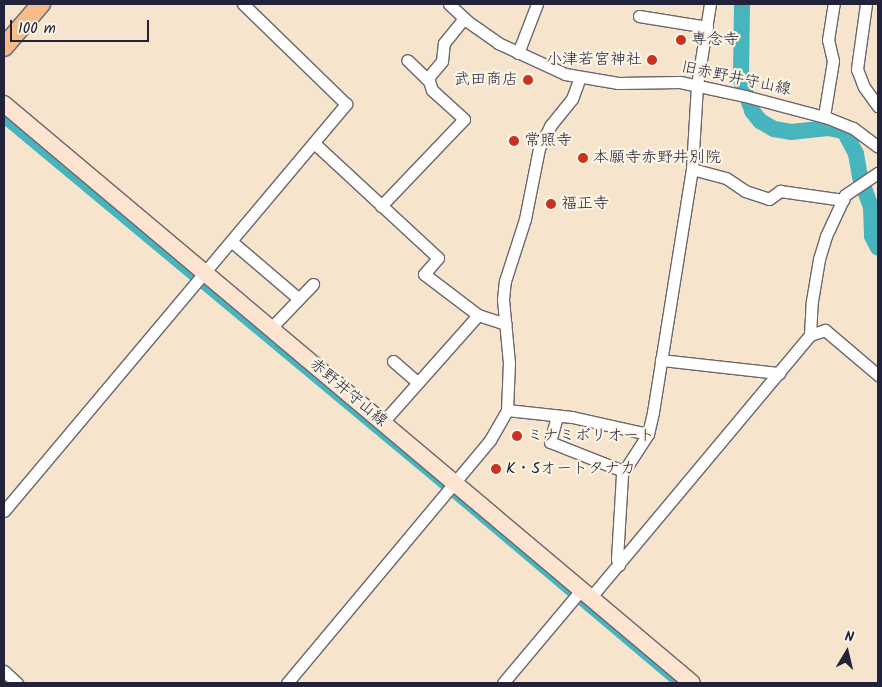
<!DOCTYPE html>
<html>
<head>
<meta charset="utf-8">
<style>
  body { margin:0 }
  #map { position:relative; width:882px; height:687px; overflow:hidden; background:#f6e5cc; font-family:Kalam,"Klee One",sans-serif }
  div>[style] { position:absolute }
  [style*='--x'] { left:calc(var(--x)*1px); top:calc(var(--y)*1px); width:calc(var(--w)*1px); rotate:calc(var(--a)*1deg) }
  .water>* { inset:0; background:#46b5bd }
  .river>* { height:16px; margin:-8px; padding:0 8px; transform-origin:8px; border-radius:8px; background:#46b5bd }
  .roads { filter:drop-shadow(1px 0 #6c666e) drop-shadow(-1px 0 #6c666e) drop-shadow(0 1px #6c666e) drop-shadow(0 -1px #6c666e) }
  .minor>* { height:11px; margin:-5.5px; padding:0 5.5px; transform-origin:5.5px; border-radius:5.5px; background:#fff }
  .secondary>* { height:16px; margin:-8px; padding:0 8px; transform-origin:8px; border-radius:8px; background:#fde4d1 }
  .primary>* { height:18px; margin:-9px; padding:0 9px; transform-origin:9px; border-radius:9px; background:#fabb8b }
  .dots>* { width:14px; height:14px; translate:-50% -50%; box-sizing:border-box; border:2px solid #fcf5e5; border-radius:50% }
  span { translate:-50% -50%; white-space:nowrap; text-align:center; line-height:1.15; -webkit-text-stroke:4.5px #fcf5e5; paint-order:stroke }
  .poi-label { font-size:16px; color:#22223b }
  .left { translate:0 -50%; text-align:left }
  .right { translate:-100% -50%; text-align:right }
  .street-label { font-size:16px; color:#22223b }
  .frame { position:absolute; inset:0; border:5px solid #22223b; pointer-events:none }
  .north { position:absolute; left:822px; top:627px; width:50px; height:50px; -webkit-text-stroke:4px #fcf5e5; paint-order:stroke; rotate:9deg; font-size:14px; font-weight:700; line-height:20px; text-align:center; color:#22223b }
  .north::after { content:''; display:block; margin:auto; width:18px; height:22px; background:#22223b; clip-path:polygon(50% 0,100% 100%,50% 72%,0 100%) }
  .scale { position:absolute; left:10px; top:20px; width:139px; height:22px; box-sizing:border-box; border:2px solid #22223b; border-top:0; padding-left:6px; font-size:15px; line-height:18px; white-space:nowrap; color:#22223b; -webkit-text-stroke:4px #fcf5e5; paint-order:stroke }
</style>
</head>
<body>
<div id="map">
  <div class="water">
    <i style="clip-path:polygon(4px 115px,113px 205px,683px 683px,671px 683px,451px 497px,4px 125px)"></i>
  </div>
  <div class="river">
    <i style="--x:742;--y:4;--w:76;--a:90.8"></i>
    <i style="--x:741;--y:80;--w:33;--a:70"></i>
    <i style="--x:752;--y:111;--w:13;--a:51"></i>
    <i style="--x:760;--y:121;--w:16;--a:30"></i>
    <i style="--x:774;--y:129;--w:17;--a:10"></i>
    <i style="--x:791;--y:132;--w:37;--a:-6"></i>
    <i style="--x:828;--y:128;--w:16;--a:11"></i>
    <i style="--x:844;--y:131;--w:26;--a:62"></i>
    <i style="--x:856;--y:154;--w:23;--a:80"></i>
    <i style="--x:860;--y:177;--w:32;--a:70"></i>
    <i style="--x:871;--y:207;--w:29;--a:88"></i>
    <i style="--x:872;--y:236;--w:13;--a:63"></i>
  </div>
  <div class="roads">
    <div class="minor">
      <i style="--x:449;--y:4;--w:25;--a:43"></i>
      <i style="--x:467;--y:21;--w:38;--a:35"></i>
      <i style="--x:498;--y:43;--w:74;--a:24.8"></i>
      <i style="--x:565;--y:74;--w:54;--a:9.6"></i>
      <i style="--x:618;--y:83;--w:62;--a:-0.9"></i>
      <i style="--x:680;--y:82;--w:66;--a:12.2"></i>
      <i style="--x:745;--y:96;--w:86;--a:14.8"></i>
      <i style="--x:828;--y:118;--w:27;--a:22"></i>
      <i style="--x:853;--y:128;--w:31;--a:37"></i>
      <i style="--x:866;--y:4;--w:66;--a:97.9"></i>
      <i style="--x:857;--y:69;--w:19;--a:69"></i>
      <i style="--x:864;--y:87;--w:24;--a:54"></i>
      <i style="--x:639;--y:16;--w:69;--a:9.2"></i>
      <i style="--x:518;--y:53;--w:53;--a:-68.8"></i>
      <i style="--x:427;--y:79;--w:23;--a:-50"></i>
      <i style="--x:442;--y:61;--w:18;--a:-84"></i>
      <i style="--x:444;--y:43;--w:32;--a:-51"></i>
      <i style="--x:824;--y:116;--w:56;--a:-80.7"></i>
      <i style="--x:833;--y:61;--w:22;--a:-103"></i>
      <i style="--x:828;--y:40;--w:36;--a:-81"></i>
      <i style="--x:314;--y:143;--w:169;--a:42.8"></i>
      <i style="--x:438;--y:258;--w:21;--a:131"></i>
      <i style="--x:424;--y:274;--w:68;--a:37.2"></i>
      <i style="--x:478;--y:315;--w:29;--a:18"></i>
      <i style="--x:692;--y:169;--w:35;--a:15"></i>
      <i style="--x:726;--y:178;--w:23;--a:34"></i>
      <i style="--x:745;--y:191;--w:25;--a:18"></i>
      <i style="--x:769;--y:199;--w:14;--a:-36"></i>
      <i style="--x:780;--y:191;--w:64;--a:8.1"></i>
      <i style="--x:381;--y:206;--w:120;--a:-46.3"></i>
      <i style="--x:464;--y:119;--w:43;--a:-137.8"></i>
      <i style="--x:432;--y:90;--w:9;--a:-108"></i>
      <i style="--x:429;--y:81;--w:30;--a:-136"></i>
      <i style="--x:231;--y:241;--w:89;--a:40.5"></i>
      <i style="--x:271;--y:328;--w:61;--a:-46.3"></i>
      <i style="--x:810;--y:335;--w:34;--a:-87"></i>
      <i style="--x:812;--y:301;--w:43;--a:-80.5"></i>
      <i style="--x:819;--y:259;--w:24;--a:-73"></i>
      <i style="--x:826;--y:236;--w:45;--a:-65.1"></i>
      <i style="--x:845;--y:195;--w:40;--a:-34"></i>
      <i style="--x:661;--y:360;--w:119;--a:6.3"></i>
      <i style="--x:393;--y:361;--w:33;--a:41"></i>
      <i style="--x:507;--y:410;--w:65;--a:6.1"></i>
      <i style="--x:572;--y:417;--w:78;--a:12.6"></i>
      <i style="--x:557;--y:416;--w:27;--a:105"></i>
      <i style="--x:550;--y:442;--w:79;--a:21.7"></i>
      <i style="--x:383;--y:422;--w:143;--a:-48.4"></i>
      <i style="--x:4;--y:511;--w:532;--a:-49.96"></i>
      <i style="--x:346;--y:104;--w:144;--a:-135.8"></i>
      <i style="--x:619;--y:565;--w:6;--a:-108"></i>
      <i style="--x:617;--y:559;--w:85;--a:-86.6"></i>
      <i style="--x:622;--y:474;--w:48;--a:-57"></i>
      <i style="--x:648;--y:434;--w:23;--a:-77"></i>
      <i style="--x:653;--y:412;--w:246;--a:-80.9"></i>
      <i style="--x:692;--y:169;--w:84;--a:-86.6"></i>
      <i style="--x:697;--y:85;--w:82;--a:-80.9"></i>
      <i style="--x:591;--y:597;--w:341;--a:-50.1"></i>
      <i style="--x:810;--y:335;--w:16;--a:-18"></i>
      <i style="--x:825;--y:330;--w:70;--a:40.3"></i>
      <i style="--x:4;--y:671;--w:18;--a:43"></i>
      <i style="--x:287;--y:683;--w:317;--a:-50.1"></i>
      <i style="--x:490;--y:440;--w:34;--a:-60"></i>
      <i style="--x:507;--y:410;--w:47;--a:-87.6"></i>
      <i style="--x:509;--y:363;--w:64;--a:-95.4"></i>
      <i style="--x:503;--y:299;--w:18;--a:-84"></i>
      <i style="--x:505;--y:281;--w:65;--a:-72.1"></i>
      <i style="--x:525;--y:219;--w:72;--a:-78.8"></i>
      <i style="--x:539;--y:148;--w:25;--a:-63"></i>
      <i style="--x:550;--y:126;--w:35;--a:-51"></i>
      <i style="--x:572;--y:99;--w:23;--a:-70"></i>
      <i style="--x:503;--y:683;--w:123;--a:-50"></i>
    </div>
    <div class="secondary">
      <i style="--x:4;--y:104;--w:899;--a:40.08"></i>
    </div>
    <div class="primary">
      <i style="--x:4;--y:47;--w:57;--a:-49.3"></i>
    </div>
  </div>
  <div class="dots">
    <i style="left:681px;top:40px;background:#c8321e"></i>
    <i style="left:652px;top:60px;background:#c8321e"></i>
    <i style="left:528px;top:80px;background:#c8321e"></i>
    <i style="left:514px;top:141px;background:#c8321e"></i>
    <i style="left:583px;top:158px;background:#c8321e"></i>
    <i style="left:551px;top:204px;background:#c8321e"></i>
    <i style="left:517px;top:436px;background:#c8321e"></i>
    <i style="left:496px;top:469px;background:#c8321e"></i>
  </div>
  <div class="poi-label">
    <span class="left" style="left:691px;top:40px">専念寺</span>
    <span class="right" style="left:642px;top:60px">小津若宮神社</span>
    <span class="right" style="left:518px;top:80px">武田商店</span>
    <span class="left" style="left:524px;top:141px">常照寺</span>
    <span class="left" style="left:593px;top:158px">本願寺赤野井別院</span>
    <span class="left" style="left:561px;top:204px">福正寺</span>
    <span class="left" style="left:527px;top:436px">ミナミボリオート</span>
    <span class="left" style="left:506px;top:469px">K・Sオートタナカ</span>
  </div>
  <div class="street-label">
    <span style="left:736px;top:79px;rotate:12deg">旧赤野井守山線</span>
    <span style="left:348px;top:393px;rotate:40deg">赤野井守山線</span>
  </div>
  <div class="frame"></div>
  <div class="north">N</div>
  <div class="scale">100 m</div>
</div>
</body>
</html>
